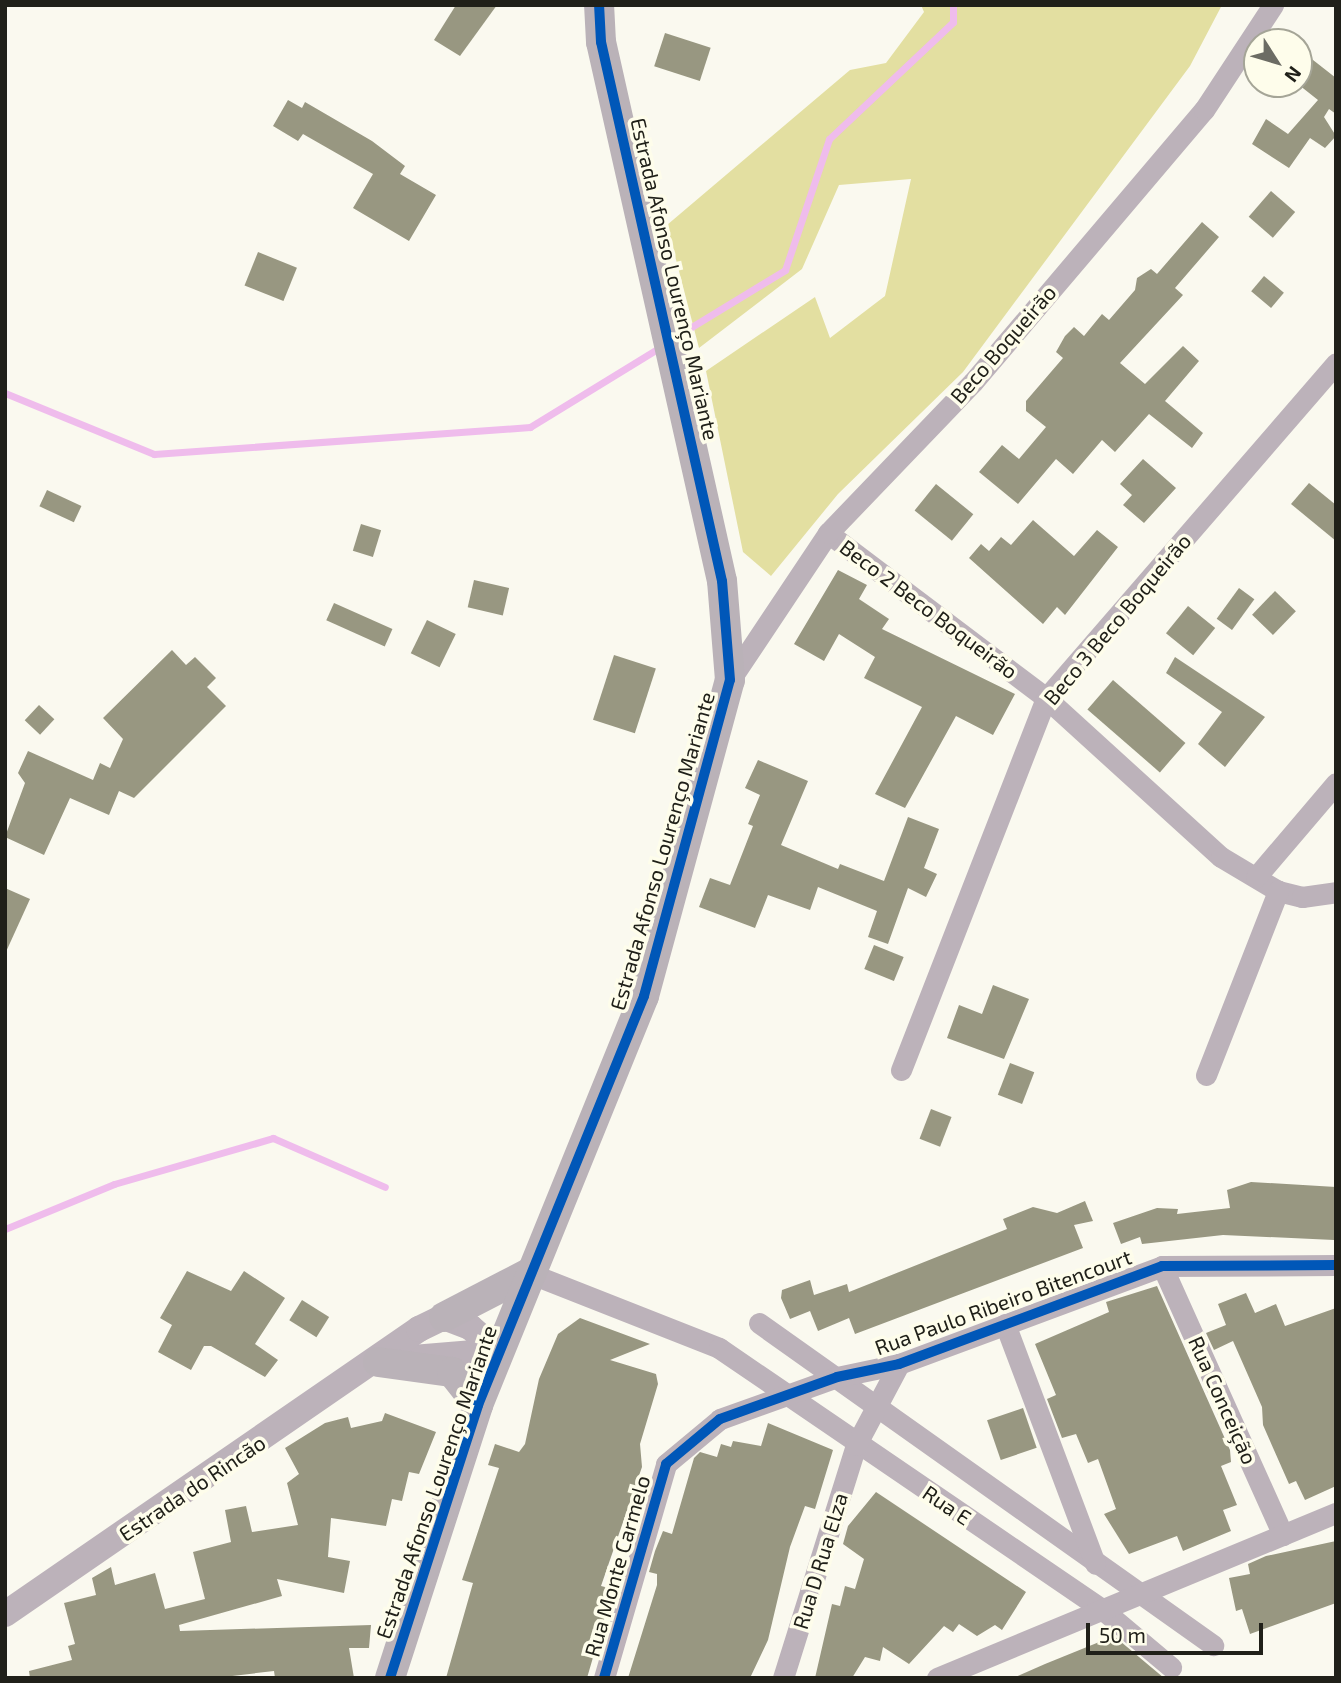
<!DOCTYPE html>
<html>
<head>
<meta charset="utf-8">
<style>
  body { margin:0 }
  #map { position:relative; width:1341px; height:1683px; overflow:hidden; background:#faf9ef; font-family:"Exo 2",sans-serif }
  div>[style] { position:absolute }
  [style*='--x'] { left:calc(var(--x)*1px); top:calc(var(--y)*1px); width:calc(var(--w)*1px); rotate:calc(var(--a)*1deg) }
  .forest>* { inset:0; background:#e3dfa1 }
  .stream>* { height:7px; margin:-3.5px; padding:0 3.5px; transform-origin:3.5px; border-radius:3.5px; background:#efbcec }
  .building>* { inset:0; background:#989781; transform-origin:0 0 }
  .minor>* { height:21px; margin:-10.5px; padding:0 10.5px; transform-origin:10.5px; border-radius:10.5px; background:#bcb2ba }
  .tertiary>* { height:26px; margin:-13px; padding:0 13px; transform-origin:13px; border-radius:13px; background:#bcb2ba }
  .secondary>* { height:30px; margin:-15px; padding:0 15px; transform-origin:15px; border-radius:15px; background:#bab2b8 }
  .cycleway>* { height:10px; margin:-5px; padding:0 5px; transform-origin:5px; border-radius:5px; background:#0057b8 }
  span { translate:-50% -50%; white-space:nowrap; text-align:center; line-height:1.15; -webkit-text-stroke:7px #fefdeb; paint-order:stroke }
  .street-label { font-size:21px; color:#202019 }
  .frame { position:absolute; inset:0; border:7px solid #202019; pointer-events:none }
  .north { position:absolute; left:1243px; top:28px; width:70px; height:70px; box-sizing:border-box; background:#fefdeb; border:2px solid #a5a597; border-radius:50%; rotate:127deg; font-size:19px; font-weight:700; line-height:28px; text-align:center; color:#202019 }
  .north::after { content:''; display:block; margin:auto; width:24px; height:32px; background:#6c6c64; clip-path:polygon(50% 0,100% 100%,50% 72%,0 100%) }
  .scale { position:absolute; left:1086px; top:1623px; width:177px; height:32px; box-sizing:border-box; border:4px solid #202019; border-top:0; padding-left:9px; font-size:21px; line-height:24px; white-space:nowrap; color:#202019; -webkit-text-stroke:5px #fefdeb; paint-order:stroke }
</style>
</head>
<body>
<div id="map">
  <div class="forest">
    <i style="clip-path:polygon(921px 5px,1222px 5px,1190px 66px,963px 372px,838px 494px,771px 576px,743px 552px,706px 371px,815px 297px,830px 338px,885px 296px,911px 179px,839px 185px,802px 269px,699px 348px,667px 225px,850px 70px,886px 63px,924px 12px)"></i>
  </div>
  <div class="stream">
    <i style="--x:675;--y:337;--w:129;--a:-31.3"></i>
    <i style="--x:785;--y:270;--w:138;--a:-71.4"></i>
    <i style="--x:829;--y:139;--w:170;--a:-43.3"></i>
    <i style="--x:953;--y:22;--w:17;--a:-90"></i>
    <i style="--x:5;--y:393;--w:161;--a:22.3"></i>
    <i style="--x:154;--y:454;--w:377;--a:-4.1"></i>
    <i style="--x:530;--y:427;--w:155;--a:-31.5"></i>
    <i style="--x:5;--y:1229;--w:118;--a:-22.4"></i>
    <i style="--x:114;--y:1184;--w:166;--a:-16.1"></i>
    <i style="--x:273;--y:1138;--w:122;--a:23.6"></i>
  </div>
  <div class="building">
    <i style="clip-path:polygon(456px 5px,497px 5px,460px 56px,434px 40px)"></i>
    <i style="left:665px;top:33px;width:48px;height:35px;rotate:18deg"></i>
    <i style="clip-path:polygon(1299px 49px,1336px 78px,1336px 114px,1329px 109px,1324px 117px,1336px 136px,1325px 148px,1310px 138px,1289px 168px,1252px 144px,1266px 119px,1288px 134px,1318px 100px,1299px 85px)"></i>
    <i style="clip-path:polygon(288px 100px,302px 108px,305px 102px,372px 141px,405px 166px,400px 174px,436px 195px,409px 241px,353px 208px,373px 174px,303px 134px,298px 141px,273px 126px)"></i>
    <i style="left:1271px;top:191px;width:32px;height:34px;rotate:41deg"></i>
    <i style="clip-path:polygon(1202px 222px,1219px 237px,1175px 288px,1183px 295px,1120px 363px,1145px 384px,1183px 346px,1199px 361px,1165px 401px,1203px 433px,1192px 448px,1149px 414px,1115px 452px,1102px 440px,1073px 474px,1056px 459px,1018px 504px,979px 472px,1002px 445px,1019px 459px,1046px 427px,1026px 411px,1026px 401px,1063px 358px,1056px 352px,1065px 336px,1074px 327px,1084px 336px,1102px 314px,1109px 320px,1135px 290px,1137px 278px,1151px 269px,1157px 274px)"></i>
    <i style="left:258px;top:252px;width:42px;height:36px;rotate:22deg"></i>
    <i style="left:1264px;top:276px;width:26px;height:20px;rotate:40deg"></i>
    <i style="clip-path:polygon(1143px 459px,1176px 488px,1144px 523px,1123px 505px,1132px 495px,1120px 484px)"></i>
    <i style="clip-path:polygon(1309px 483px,1336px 505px,1336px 541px,1291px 504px)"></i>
    <i style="left:936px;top:484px;width:48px;height:34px;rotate:39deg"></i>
    <i style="left:47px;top:490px;width:38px;height:18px;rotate:25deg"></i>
    <i style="clip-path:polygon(1033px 520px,1074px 556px,1097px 530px,1118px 547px,1065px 615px,1057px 607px,1043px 624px,969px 558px,981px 544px,989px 551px,1001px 537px,1011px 545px)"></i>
    <i style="left:361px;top:524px;width:21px;height:28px;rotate:17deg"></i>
    <i style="clip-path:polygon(838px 570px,867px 585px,859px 599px,889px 619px,882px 629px,1015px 694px,993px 735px,956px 716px,905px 808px,875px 794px,922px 707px,864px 678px,875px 657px,839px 634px,824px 661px,794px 644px)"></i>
    <i style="left:474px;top:580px;width:36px;height:28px;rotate:13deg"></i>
    <i style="left:1239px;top:588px;width:19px;height:38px;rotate:36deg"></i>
    <i style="left:1275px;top:591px;width:29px;height:33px;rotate:44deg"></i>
    <i style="left:334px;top:603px;width:64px;height:19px;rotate:24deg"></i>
    <i style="left:1188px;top:606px;width:35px;height:35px;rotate:39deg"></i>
    <i style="left:427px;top:620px;width:32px;height:37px;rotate:26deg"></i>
    <i style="clip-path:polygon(172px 650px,186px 665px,195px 657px,216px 678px,207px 687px,226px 706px,134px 798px,119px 791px,109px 815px,70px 798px,44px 855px,5px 837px,25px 783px,18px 773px,28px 751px,93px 780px,100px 763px,110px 768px,123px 739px,103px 718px)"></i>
    <i style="left:614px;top:655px;width:44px;height:68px;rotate:18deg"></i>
    <i style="clip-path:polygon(1175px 657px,1265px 717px,1225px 767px,1198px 744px,1222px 712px,1166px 673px)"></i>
    <i style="left:1113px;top:680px;width:96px;height:39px;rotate:41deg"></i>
    <i style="left:39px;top:705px;width:21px;height:21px;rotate:43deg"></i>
    <i style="clip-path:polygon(758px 760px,808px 781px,781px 845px,838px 869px,840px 864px,884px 881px,908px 817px,939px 829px,924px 868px,937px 874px,926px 897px,908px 888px,888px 944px,868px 937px,877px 911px,818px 887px,810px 910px,768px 895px,755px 928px,699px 907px,710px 878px,730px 885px,753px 826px,748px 824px,760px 795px,745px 788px)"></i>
    <i style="clip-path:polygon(5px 888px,30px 899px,5px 954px)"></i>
    <i style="left:874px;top:945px;width:32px;height:26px;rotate:22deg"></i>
    <i style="clip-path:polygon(993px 985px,1029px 999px,1004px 1059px,947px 1038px,959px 1005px,982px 1014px)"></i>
    <i style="left:1010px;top:1063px;width:26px;height:34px;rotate:21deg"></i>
    <i style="left:931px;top:1109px;width:22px;height:32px;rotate:21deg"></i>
    <i style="clip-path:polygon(1251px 1182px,1336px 1187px,1334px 1240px,1223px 1235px,1142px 1244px,1140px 1237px,1121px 1244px,1113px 1223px,1157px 1208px,1178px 1209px,1177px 1214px,1230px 1208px,1227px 1190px)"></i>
    <i style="clip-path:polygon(1085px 1201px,1093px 1221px,1074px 1225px,1083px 1248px,855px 1334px,849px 1318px,818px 1331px,810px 1311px,790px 1319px,781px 1298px,782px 1290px,810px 1280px,814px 1295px,847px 1284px,849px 1292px,1007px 1229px,1003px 1219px,1033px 1207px,1057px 1213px)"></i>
    <i style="clip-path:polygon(187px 1271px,231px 1291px,244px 1271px,285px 1298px,255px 1344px,278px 1360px,265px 1377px,211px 1346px,204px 1346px,191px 1370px,158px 1352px,172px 1325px,160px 1318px)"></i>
    <i style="clip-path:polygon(1157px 1286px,1230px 1450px,1231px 1462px,1221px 1466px,1237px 1505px,1223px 1510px,1231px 1531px,1183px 1551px,1177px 1536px,1129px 1554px,1104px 1514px,1116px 1509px,1098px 1459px,1088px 1463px,1076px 1434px,1062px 1438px,1047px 1399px,1056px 1395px,1035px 1344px,1109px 1312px,1106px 1302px)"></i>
    <i style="clip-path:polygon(1246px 1293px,1255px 1313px,1276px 1304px,1285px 1326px,1336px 1308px,1336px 1486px,1305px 1500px,1296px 1481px,1289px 1484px,1263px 1425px,1262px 1407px,1233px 1341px,1214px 1350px,1206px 1333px,1226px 1325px,1218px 1304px)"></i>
    <i style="left:302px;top:1300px;width:32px;height:24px;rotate:32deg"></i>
    <i style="clip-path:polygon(580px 1318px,650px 1344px,610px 1360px,656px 1374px,658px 1384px,640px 1444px,642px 1467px,601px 1586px,613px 1589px,587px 1678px,446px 1678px,473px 1583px,462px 1580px,499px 1468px,488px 1465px,495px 1444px,519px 1452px,525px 1444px,539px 1379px,558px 1334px)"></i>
    <i style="left:1023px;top:1408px;width:42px;height:38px;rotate:71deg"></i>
    <i style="clip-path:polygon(385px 1413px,436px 1432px,419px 1474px,409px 1472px,402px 1501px,392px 1499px,386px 1526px,331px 1518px,328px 1557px,350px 1561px,344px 1593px,277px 1579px,282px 1596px,179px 1625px,180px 1631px,371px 1625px,369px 1648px,349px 1648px,354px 1678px,275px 1678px,274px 1671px,215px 1678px,30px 1678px,29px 1671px,72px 1660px,68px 1646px,75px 1644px,64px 1603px,96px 1595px,92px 1578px,111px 1567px,115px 1585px,155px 1573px,165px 1609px,205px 1599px,193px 1552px,231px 1542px,225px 1510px,246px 1506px,252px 1532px,298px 1525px,287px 1483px,299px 1474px,285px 1448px,325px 1423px,348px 1417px,351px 1428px,382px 1421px)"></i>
    <i style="clip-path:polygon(768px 1423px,833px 1450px,815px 1509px,805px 1506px,790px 1547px,768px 1640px,750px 1678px,628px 1678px,657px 1585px,657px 1574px,649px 1572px,655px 1551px,663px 1531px,672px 1534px,694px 1458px,700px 1452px,717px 1457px,721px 1444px,731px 1447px,733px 1441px,761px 1446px)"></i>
    <i style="clip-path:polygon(876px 1492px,1026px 1592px,1002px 1630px,995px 1625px,977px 1636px,959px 1624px,953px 1632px,944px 1626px,909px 1664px,883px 1647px,880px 1661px,865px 1657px,852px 1678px,815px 1678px,832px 1604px,840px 1606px,845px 1586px,855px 1589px,864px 1559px,843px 1544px,848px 1526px)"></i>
    <i style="clip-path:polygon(1336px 1541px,1336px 1603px,1250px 1634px,1242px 1609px,1236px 1611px,1229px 1578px,1250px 1574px,1248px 1564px,1266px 1556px)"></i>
    <i style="clip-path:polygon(1114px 1636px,1164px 1678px,1013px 1678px,1045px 1664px)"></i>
  </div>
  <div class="minor">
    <i style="--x:828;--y:533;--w:273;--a:37.1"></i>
    <i style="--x:1046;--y:698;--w:236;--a:42.3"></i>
    <i style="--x:1221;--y:857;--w:66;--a:30.8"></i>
    <i style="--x:1278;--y:891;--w:25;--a:14"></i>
    <i style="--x:1302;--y:897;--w:34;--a:-8"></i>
    <i style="--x:730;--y:680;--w:177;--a:-56.3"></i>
    <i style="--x:828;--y:533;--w:209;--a:-46.2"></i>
    <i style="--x:973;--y:382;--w:357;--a:-49.7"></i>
    <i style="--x:1204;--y:110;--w:126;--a:-56.7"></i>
    <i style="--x:1256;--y:877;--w:123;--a:-49.6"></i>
    <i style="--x:901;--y:1070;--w:399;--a:-68.7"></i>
    <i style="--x:1046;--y:698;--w:443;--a:-49.1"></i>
    <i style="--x:1206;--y:1075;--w:198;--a:-68.6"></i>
    <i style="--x:1162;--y:1266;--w:295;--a:65.8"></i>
    <i style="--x:529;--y:1273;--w:204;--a:21.5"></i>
    <i style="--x:719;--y:1348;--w:465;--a:34.3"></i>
    <i style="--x:1103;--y:1610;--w:89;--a:40"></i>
    <i style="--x:759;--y:1323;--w:557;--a:35.35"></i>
    <i style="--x:1005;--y:1324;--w:256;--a:69.4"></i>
    <i style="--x:604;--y:1678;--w:223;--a:-73.8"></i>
    <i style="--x:666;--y:1464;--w:70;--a:-39.8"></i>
    <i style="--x:720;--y:1419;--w:124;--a:-19.7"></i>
    <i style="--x:837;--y:1377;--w:63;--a:-11.8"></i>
    <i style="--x:899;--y:1364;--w:281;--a:-20.4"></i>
    <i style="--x:1162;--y:1266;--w:174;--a:-0.3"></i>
    <i style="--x:783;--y:1678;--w:244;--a:-72.6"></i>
    <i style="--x:856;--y:1445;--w:92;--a:-62"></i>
    <i style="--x:937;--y:1678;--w:432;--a:-22.5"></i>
  </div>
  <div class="tertiary">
    <i style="--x:401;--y:1359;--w:97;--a:-4.7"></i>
    <i style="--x:5;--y:1614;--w:503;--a:-34.54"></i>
    <i style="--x:419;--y:1329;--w:28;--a:-26"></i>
    <i style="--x:444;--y:1317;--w:28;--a:21"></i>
    <i style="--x:470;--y:1327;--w:37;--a:41"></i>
  </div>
  <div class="secondary">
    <i style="--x:444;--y:1317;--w:96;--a:-27.4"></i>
    <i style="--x:378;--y:1362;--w:75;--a:7.7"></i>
    <i style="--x:452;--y:1372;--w:42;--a:51.8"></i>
    <i style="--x:390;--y:1678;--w:287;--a:-72.1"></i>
    <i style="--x:478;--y:1405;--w:441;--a:-67.9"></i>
    <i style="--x:644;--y:996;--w:327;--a:-74.8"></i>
    <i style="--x:730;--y:680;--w:99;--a:-94.6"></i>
    <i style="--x:722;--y:581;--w:552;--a:-102.65"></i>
    <i style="--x:601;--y:42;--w:37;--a:-93"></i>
  </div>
  <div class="cycleway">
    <i style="--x:390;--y:1678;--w:287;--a:-72.1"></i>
    <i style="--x:478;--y:1405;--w:441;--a:-67.9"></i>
    <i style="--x:644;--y:996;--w:327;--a:-74.8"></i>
    <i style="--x:730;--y:680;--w:99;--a:-94.6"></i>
    <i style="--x:722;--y:581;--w:552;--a:-102.65"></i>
    <i style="--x:601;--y:42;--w:37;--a:-93"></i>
    <i style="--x:604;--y:1678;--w:223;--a:-73.8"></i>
    <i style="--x:666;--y:1464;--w:70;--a:-39.8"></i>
    <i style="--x:720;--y:1419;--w:124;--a:-19.7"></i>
    <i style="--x:837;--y:1377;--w:63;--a:-11.8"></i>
    <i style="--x:899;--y:1364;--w:281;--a:-20.4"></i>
    <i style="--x:1162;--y:1266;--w:174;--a:-0.3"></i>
  </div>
  <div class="street-label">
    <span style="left:675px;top:279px;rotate:77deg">Estrada Afonso Lourenço Mariante</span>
    <span style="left:1003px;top:344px;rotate:-49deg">Beco Boqueirão</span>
    <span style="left:929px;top:609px;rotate:37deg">Beco 2 Beco Boqueirão</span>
    <span style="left:1117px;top:619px;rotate:-50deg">Beco 3 Beco Boqueirão</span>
    <span style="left:662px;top:851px;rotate:-74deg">Estrada Afonso Lourenço Mariante</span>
    <span style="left:1003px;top:1302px;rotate:-20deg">Rua Paulo Ribeiro Bitencourt</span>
    <span style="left:1223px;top:1400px;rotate:66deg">Rua Conceição</span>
    <span style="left:436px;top:1482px;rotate:-71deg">Estrada Afonso Lourenço Mariante</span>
    <span style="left:192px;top:1488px;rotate:-34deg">Estrada do Rincão</span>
    <span style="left:947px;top:1505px;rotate:34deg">Rua E</span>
    <span style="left:820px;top:1561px;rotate:-73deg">Rua D Rua Elza</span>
    <span style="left:617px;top:1566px;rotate:-74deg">Rua Monte Carmelo</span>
  </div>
  <div class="frame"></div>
  <div class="north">N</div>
  <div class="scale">50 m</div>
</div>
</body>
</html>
